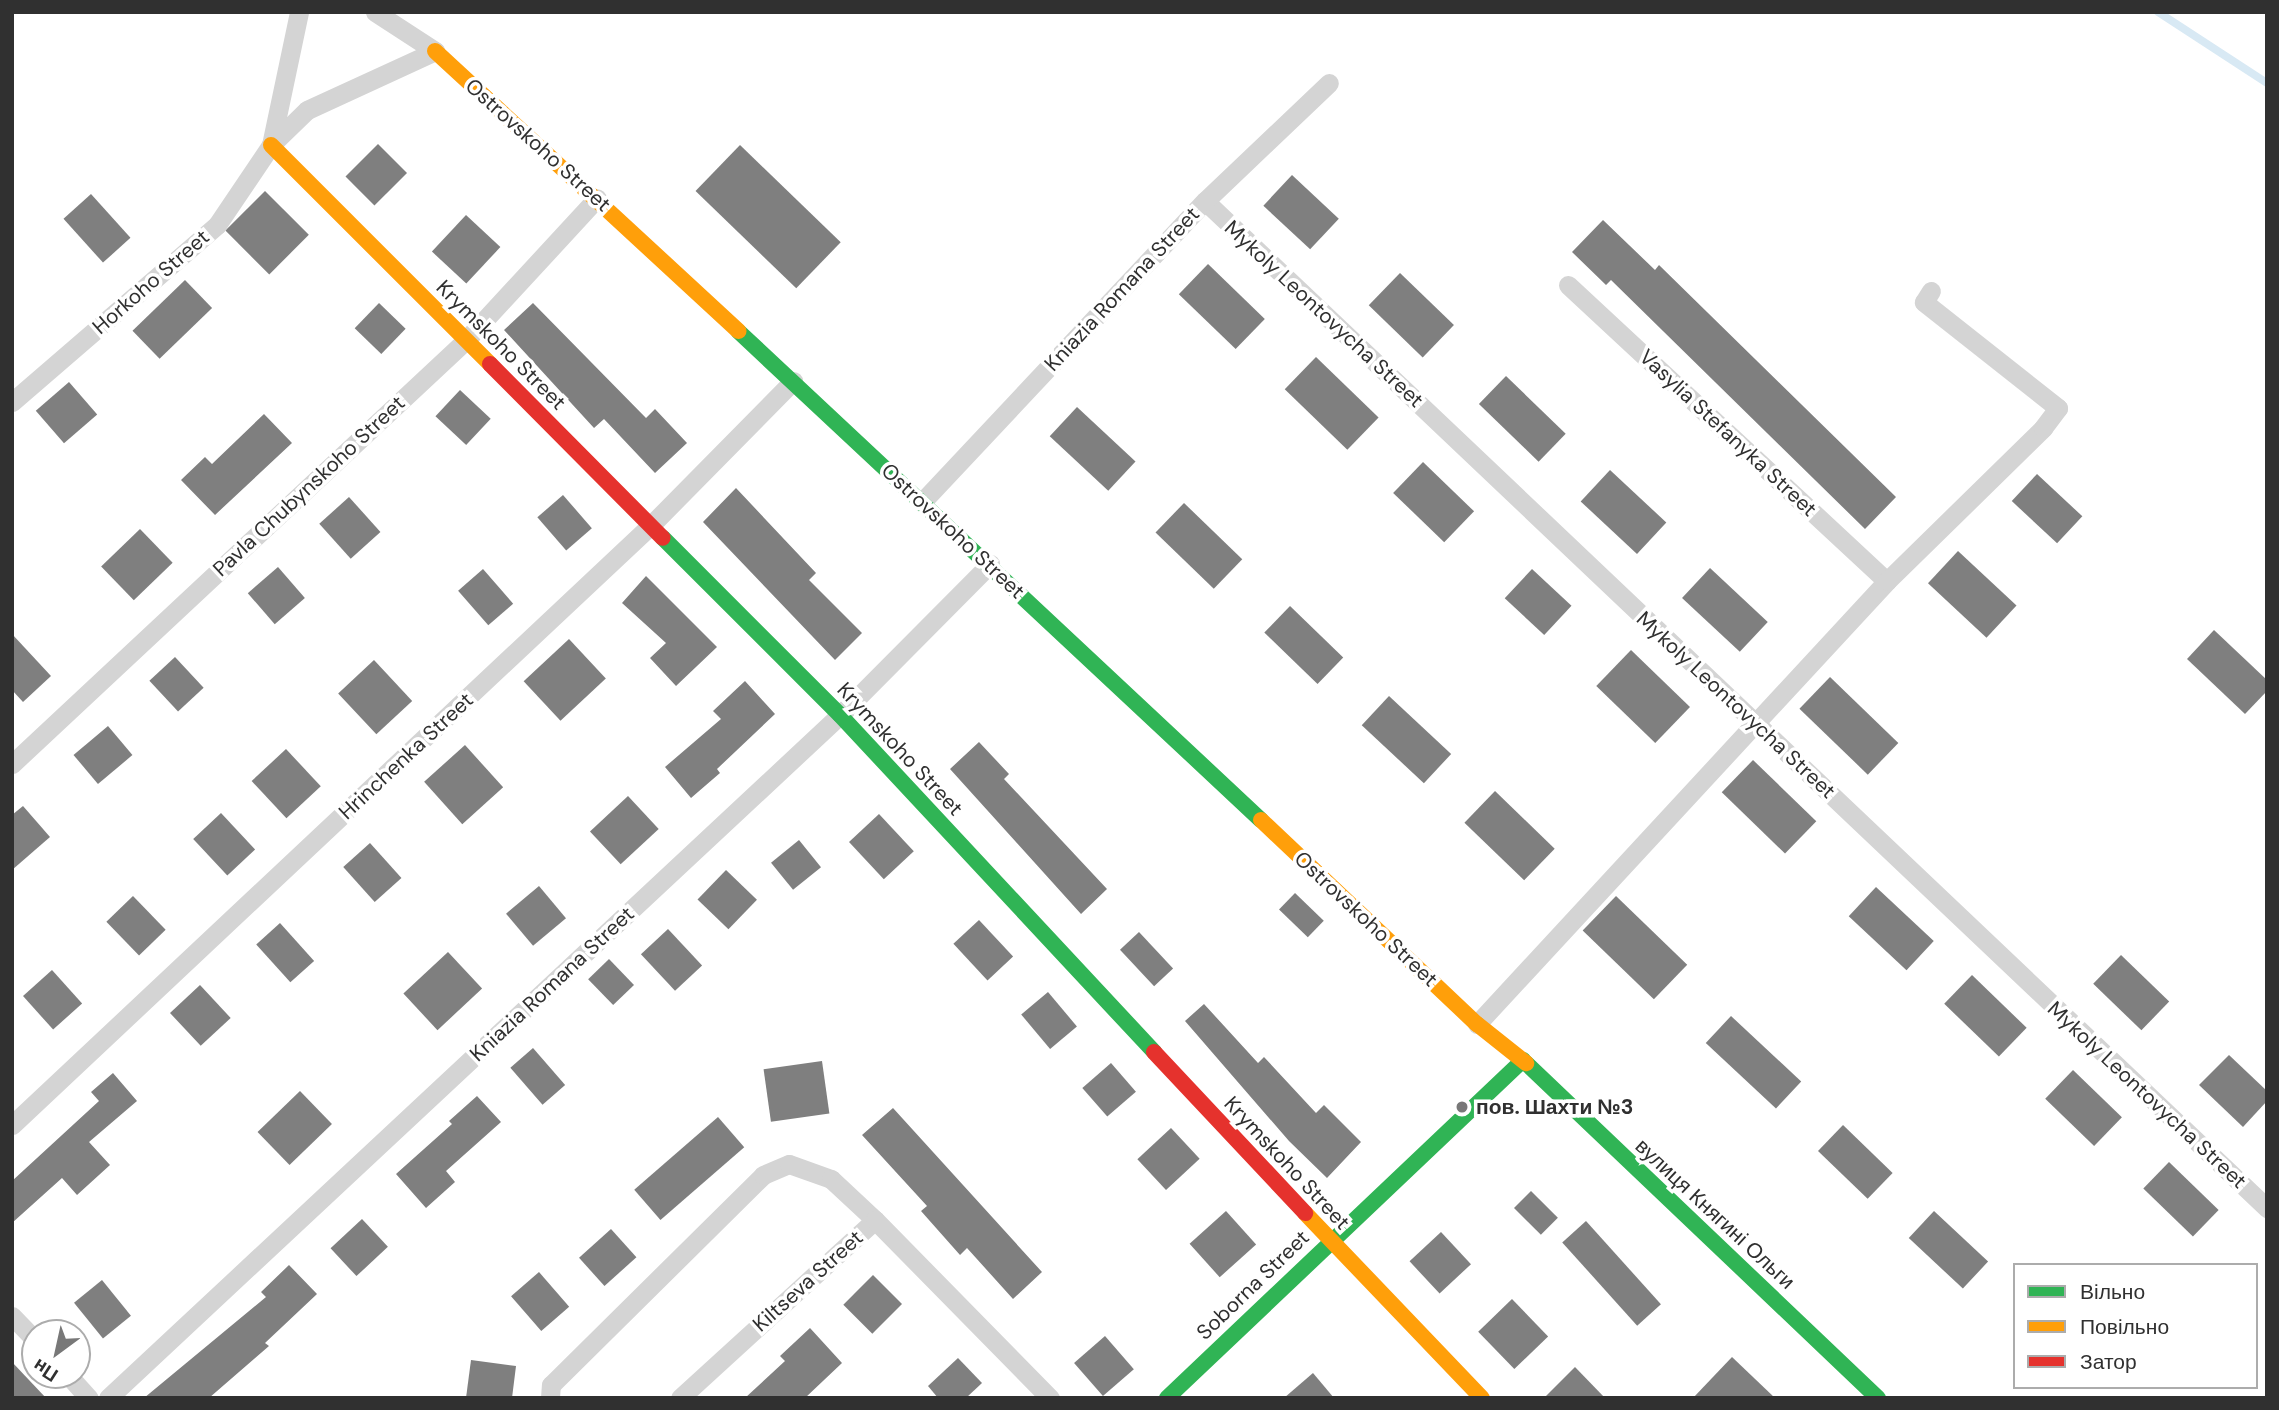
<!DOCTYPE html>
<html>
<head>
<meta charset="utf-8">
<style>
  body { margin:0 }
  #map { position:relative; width:2279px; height:1410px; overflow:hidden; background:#fff; font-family:"DM Sans",sans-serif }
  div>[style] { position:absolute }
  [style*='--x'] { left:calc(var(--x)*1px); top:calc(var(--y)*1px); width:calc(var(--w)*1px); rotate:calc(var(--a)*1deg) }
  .stream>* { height:8px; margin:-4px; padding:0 4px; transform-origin:4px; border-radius:4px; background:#d8e9f4 }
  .building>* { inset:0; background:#7f7f7f; transform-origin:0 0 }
  .street>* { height:19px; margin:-9.5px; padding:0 9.5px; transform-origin:9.5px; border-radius:9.5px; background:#d4d4d4 }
  .fast>* { height:16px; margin:-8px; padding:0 8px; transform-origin:8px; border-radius:8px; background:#30b455 }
  .slow>* { height:16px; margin:-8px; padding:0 8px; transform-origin:8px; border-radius:8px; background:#ff9f0a }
  .jam>* { height:16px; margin:-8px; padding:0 8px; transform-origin:8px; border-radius:8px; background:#e5322d }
  .dots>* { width:19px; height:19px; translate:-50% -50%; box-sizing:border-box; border:4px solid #fff; border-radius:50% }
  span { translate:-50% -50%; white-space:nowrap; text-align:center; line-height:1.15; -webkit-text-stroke:7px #fff; paint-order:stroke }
  .street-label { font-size:21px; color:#303030 }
  .poi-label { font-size:21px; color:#303030; font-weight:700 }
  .left { translate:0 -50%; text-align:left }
  .frame { position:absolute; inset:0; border:14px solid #303030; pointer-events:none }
  .legend { position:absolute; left:2013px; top:1263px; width:245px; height:126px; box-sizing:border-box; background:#fff; border:2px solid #acacac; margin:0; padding:9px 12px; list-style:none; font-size:21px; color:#303030 }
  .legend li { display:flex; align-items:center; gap:14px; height:35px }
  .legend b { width:35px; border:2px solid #acacac }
  .north { position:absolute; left:21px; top:1319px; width:70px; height:70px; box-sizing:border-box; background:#fff; border:2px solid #acacac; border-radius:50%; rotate:213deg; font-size:19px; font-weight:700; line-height:28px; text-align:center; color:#303030 }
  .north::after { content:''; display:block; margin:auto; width:24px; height:32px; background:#787878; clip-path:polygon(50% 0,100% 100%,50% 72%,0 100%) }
</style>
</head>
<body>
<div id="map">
  <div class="stream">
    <i style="--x:2158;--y:12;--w:130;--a:33.1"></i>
  </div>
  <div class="building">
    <i style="left:378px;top:144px;width:41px;height:46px;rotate:45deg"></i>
    <i style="left:740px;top:145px;width:140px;height:64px;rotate:44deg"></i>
    <i style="left:1292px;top:175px;width:64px;height:42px;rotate:43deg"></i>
    <i style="left:265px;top:191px;width:62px;height:56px;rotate:45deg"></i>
    <i style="left:91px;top:194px;width:59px;height:37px;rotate:48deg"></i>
    <i style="left:466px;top:215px;width:47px;height:50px;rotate:43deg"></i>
    <i style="clip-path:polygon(1603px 220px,1655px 270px,1659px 265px,1896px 497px,1865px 529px,1611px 280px,1606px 285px,1572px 252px)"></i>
    <i style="left:1208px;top:264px;width:79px;height:42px;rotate:44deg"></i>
    <i style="left:1400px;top:273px;width:75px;height:45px;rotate:44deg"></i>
    <i style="left:185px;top:280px;width:39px;height:73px;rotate:46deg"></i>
    <i style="left:379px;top:303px;width:37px;height:35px;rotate:44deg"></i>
    <i style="clip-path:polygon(533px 303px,646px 418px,655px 409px,687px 443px,655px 473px,604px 419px,594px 428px,504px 330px)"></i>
    <i style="left:1316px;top:357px;width:87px;height:45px;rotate:44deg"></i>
    <i style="left:1506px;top:376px;width:83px;height:39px;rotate:44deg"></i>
    <i style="left:69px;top:382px;width:43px;height:44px;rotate:49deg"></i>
    <i style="left:460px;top:390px;width:42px;height:36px;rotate:43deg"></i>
    <i style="left:1077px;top:407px;width:80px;height:40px;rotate:43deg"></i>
    <i style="clip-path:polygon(264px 414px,292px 443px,215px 515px,181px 480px,205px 457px,212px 464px)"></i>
    <i style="left:1423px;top:462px;width:71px;height:43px;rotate:44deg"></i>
    <i style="left:1610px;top:470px;width:77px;height:43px;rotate:43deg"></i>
    <i style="left:2037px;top:474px;width:62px;height:37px;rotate:43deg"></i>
    <i style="clip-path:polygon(736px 488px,816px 573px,809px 580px,862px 633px,835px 660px,703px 522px)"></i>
    <i style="left:563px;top:495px;width:44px;height:34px;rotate:49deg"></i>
    <i style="left:349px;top:497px;width:47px;height:40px;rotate:48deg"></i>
    <i style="left:1184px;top:503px;width:81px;height:41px;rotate:44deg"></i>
    <i style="left:140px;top:529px;width:47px;height:54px;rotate:46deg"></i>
    <i style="left:1958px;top:551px;width:80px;height:44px;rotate:43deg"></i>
    <i style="left:278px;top:567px;width:41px;height:40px;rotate:49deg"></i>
    <i style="left:1710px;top:568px;width:79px;height:41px;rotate:43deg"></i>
    <i style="left:483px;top:569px;width:46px;height:33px;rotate:49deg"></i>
    <i style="left:1532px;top:569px;width:54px;height:40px;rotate:43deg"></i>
    <i style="clip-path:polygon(646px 576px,717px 647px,676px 686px,650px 658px,666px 643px,622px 603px)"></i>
    <i style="left:1290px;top:606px;width:74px;height:37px;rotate:44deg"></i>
    <i style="clip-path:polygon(2214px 630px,2267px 680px,2267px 691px,2245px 714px,2187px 659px)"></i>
    <i style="clip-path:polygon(12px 634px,51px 676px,23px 702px,12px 690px)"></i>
    <i style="left:569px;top:639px;width:54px;height:62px;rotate:47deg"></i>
    <i style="left:1631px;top:650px;width:82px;height:50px;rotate:44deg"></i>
    <i style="left:175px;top:657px;width:42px;height:35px;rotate:47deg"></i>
    <i style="left:374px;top:660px;width:56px;height:49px;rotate:47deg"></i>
    <i style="left:1830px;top:677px;width:95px;height:44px;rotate:44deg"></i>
    <i style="clip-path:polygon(745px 681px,775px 714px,717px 769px,720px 773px,691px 798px,665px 767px,721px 719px,713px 711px)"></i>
    <i style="left:1389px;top:696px;width:85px;height:40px;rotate:43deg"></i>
    <i style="left:108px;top:726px;width:38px;height:45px;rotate:50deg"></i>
    <i style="clip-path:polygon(979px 742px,1009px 774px,1004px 779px,1107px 889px,1081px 914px,950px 769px)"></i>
    <i style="left:465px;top:745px;width:57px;height:55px;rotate:48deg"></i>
    <i style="left:286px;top:749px;width:51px;height:47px;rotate:47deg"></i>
    <i style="left:1753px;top:760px;width:88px;height:45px;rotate:44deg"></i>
    <i style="left:1495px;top:791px;width:83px;height:44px;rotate:44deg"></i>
    <i style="left:628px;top:796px;width:45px;height:52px;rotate:47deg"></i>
    <i style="clip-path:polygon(23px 806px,50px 837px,12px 870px,12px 815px)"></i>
    <i style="left:221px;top:813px;width:50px;height:38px;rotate:47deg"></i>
    <i style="left:879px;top:814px;width:51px;height:41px;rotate:47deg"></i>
    <i style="left:799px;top:840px;width:35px;height:36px;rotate:51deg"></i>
    <i style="left:370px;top:843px;width:47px;height:36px;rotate:48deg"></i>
    <i style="left:726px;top:870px;width:43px;height:41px;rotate:44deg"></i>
    <i style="left:539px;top:886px;width:42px;height:43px;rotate:50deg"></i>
    <i style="left:1876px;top:887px;width:79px;height:40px;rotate:43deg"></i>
    <i style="left:1295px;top:893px;width:40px;height:23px;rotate:44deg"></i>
    <i style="left:133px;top:896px;width:47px;height:37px;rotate:46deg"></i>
    <i style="left:1616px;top:896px;width:99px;height:48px;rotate:44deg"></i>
    <i style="left:979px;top:920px;width:50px;height:35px;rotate:47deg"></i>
    <i style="left:280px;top:923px;width:51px;height:32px;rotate:48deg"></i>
    <i style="left:668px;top:929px;width:50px;height:37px;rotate:47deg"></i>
    <i style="left:1139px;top:932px;width:50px;height:26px;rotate:47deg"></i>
    <i style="left:448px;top:952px;width:50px;height:61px;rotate:47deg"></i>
    <i style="left:2121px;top:955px;width:67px;height:40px;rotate:44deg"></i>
    <i style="left:609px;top:959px;width:36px;height:29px;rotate:46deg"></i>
    <i style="left:52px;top:970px;width:45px;height:39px;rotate:48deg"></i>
    <i style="left:1972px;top:975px;width:76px;height:40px;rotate:44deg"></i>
    <i style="left:200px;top:985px;width:45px;height:41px;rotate:47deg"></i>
    <i style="left:1048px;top:992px;width:45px;height:35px;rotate:50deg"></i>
    <i style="clip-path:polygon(1204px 1004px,1258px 1063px,1264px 1057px,1316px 1113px,1324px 1105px,1361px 1142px,1327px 1178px,1289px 1141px,1185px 1021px)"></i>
    <i style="left:1731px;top:1016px;width:96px;height:37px;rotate:43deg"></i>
    <i style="left:533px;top:1048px;width:49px;height:30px;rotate:49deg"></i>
    <i style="clip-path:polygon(2229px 1055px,2267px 1091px,2267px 1101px,2243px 1127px,2199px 1085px)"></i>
    <i style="left:822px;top:1061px;width:53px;height:59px;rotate:82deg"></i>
    <i style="left:1111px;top:1063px;width:38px;height:38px;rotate:49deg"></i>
    <i style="left:2073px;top:1070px;width:68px;height:40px;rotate:44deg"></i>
    <i style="clip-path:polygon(113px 1073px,137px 1101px,89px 1142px,110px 1165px,77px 1195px,62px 1178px,12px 1223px,12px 1181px,99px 1101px,91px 1092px)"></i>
    <i style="left:300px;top:1091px;width:46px;height:59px;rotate:46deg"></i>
    <i style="clip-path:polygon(477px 1096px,501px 1122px,446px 1171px,455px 1182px,426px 1208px,396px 1174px,452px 1124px,449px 1121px)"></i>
    <i style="clip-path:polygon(893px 1108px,1042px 1272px,1013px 1299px,967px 1248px,960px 1255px,921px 1211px,927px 1206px,862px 1135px)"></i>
    <i style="left:718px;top:1117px;width:40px;height:111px;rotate:49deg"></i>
    <i style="left:1843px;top:1125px;width:69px;height:36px;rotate:44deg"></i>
    <i style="left:1171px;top:1128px;width:42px;height:46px;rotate:47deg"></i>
    <i style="left:2169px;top:1162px;width:69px;height:37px;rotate:44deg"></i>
    <i style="left:1531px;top:1191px;width:38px;height:24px;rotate:45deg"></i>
    <i style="left:1226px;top:1211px;width:45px;height:49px;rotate:48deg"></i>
    <i style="left:1934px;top:1211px;width:74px;height:37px;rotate:43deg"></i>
    <i style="left:362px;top:1219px;width:38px;height:43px;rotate:47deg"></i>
    <i style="left:1586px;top:1221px;width:112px;height:32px;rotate:48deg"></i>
    <i style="left:611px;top:1229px;width:38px;height:43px;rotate:48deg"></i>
    <i style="left:1441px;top:1232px;width:44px;height:43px;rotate:47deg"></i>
    <i style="clip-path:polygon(289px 1265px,317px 1294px,265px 1343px,269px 1346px,209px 1398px,144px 1398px,266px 1297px,261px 1292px)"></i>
    <i style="left:539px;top:1272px;width:46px;height:37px;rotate:49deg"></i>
    <i style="left:873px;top:1275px;width:41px;height:42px;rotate:45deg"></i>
    <i style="left:102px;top:1280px;width:46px;height:36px;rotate:51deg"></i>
    <i style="left:1512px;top:1299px;width:52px;height:47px;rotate:46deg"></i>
    <i style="clip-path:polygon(810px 1328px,842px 1363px,805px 1398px,745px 1398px,785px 1361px,780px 1356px)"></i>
    <i style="left:1105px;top:1336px;width:44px;height:41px;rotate:49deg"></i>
    <i style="clip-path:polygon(1732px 1357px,1775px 1398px,1693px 1398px)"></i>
    <i style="clip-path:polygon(958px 1358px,982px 1383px,966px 1398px,938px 1398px,928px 1386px)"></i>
    <i style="clip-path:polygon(471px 1360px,516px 1366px,512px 1398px,466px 1398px)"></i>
    <i style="clip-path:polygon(12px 1362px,46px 1398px,12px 1398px)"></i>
    <i style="clip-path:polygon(1575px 1367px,1605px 1398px,1544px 1398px)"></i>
    <i style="clip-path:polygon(1313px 1373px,1334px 1398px,1284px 1398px)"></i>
  </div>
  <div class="street">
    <i style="--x:375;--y:12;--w:72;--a:33"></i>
    <i style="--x:271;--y:145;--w:136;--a:-78.1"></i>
    <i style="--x:1205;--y:201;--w:1464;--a:43.48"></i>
    <i style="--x:1568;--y:285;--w:435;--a:42.9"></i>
    <i style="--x:12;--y:402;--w:271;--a:-40.8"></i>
    <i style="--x:217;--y:225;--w:97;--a:-56"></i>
    <i style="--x:271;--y:145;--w:50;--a:-44.2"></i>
    <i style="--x:307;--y:110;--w:141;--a:-24.7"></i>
    <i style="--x:922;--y:502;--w:413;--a:-46.8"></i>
    <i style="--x:1205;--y:201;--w:171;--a:-43.6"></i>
    <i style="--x:12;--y:764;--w:621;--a:-43.04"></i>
    <i style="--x:466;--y:340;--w:193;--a:-47.3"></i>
    <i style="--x:1477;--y:1024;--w:604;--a:-47.22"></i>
    <i style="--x:1887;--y:581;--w:219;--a:-44.4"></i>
    <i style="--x:2043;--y:428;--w:25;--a:-53"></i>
    <i style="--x:2058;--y:408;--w:171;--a:-141.7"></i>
    <i style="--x:1924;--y:302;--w:13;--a:-58"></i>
    <i style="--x:12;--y:1125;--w:878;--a:-43.2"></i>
    <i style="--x:652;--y:524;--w:201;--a:-45.4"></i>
    <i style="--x:12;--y:1316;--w:33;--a:46"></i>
    <i style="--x:68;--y:1375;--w:31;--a:48"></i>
    <i style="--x:108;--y:1398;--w:1001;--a:-43.02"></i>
    <i style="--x:840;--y:715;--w:213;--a:-45.2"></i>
    <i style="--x:550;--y:1398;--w:13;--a:-86"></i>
    <i style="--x:551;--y:1385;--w:298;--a:-44.7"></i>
    <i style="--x:763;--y:1175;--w:28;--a:-23"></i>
    <i style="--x:789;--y:1164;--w:45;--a:19.7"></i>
    <i style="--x:831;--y:1179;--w:60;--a:43"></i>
    <i style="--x:680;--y:1398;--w:264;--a:-42.4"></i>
    <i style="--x:875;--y:1220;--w:250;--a:45.5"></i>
  </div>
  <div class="fast">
    <i style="--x:738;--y:331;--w:716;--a:43.08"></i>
    <i style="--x:663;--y:538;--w:250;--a:45"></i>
    <i style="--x:840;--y:715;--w:461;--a:47"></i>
    <i style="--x:1526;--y:1063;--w:486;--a:43.6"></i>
    <i style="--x:1167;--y:1398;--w:491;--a:-43.5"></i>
  </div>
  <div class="slow">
    <i style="--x:435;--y:51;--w:413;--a:42.7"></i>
    <i style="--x:271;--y:145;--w:310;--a:45"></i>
    <i style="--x:1261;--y:820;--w:297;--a:43.4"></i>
    <i style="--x:1477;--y:1024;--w:63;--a:38.5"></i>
    <i style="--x:1305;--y:1213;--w:256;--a:46.3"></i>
  </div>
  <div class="jam">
    <i style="--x:490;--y:364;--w:245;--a:45.2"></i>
    <i style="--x:1154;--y:1052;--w:221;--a:46.8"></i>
  </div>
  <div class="dots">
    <i style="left:1462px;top:1107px;background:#787878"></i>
  </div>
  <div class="street-label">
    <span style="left:538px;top:145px;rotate:42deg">Ostrovskoho Street</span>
    <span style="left:151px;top:282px;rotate:-41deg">Horkoho Street</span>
    <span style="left:1122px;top:289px;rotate:-47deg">Kniazia Romana Street</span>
    <span style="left:1324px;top:314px;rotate:43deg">Mykoly Leontovycha Street</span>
    <span style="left:501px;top:345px;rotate:45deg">Krymskoho Street</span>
    <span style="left:1728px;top:433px;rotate:43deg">Vasylia Stefanyka Street</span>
    <span style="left:309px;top:486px;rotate:-43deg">Pavla Chubynskoho Street</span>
    <span style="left:953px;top:531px;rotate:43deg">Ostrovskoho Street</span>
    <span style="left:1736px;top:705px;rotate:43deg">Mykoly Leontovycha Street</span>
    <span style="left:900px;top:749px;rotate:47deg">Krymskoho Street</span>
    <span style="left:406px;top:756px;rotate:-43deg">Hrinchenka Street</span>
    <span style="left:1366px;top:919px;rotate:43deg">Ostrovskoho Street</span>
    <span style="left:552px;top:984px;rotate:-43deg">Kniazia Romana Street</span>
    <span style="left:2147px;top:1095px;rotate:43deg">Mykoly Leontovycha Street</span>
    <span style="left:1287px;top:1163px;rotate:47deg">Krymskoho Street</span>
    <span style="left:1715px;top:1214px;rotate:43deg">вулиця Княгині Ольги</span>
    <span style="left:808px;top:1281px;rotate:-42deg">Kiltseva Street</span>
    <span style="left:1253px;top:1285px;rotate:-44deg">Soborna Street</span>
  </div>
  <div class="poi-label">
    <span class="left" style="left:1476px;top:1107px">пов. Шахти №3</span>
  </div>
  <div class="frame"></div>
  <ul class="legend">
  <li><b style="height:9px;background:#30b455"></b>Вільно</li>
  <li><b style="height:9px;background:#ff9f0a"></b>Повільно</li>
  <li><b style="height:9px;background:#e5322d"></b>Затор</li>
  </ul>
  <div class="north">Пн</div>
</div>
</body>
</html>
